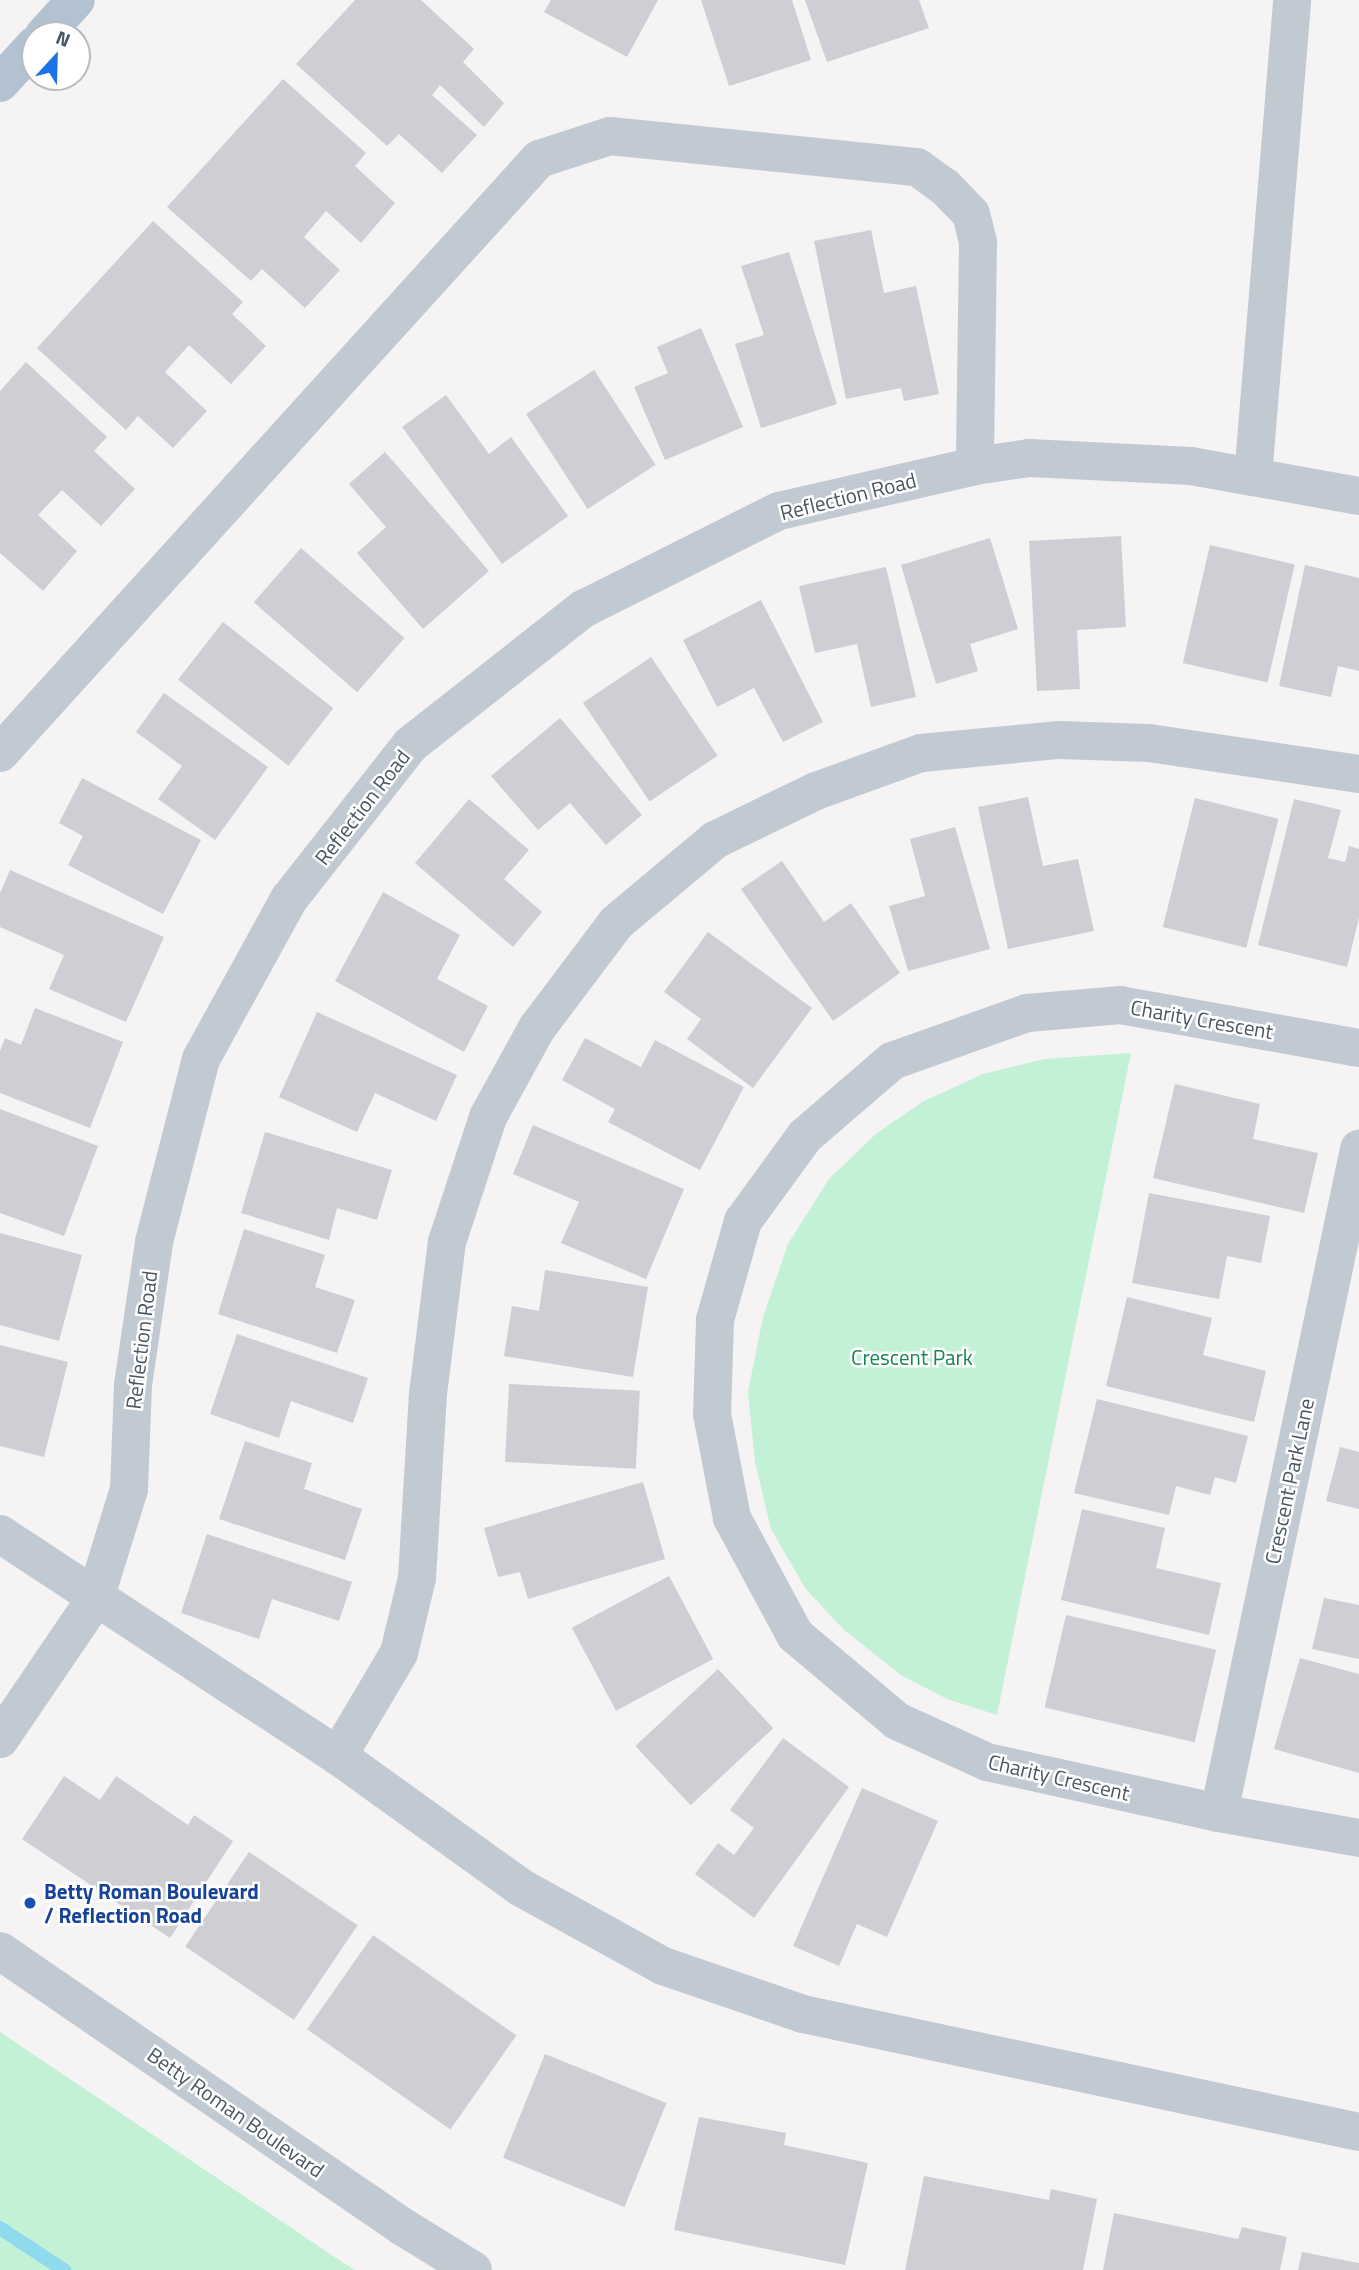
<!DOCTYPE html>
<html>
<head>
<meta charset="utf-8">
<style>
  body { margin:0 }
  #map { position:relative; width:1359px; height:2270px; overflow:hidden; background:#f5f3f3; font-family:"Titillium Web",sans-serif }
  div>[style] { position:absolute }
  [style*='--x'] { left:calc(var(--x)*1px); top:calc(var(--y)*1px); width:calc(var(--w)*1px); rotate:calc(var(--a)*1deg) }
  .green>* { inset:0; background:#c3f1d5 }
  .stream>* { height:14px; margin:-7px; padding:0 7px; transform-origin:7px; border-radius:7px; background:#90daee }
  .building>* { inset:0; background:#cdcfd5; transform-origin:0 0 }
  .minor>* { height:38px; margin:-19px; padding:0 19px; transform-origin:19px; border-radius:19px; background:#c1cad2 }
  .major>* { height:38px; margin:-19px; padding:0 19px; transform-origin:19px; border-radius:19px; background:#b3c2d1 }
  .dots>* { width:19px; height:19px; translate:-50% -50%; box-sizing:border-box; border:4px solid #fff; border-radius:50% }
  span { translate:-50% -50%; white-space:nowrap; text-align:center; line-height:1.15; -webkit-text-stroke:5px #fff; paint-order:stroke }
  .street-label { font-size:21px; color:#4a5661 }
  .park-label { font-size:21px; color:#17864f }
  .transit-label { font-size:21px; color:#164399; font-weight:700 }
  .left { translate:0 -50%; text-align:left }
  .north { position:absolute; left:21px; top:21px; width:70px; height:70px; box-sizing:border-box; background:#fff; border:2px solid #b7bbc0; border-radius:50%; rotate:22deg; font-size:19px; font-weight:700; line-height:28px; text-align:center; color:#4a5661 }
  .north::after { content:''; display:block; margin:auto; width:24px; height:32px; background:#1a73e8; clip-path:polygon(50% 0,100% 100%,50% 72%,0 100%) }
</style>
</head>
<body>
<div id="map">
  <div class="green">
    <i style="clip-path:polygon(1131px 1053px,997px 1715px,947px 1699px,901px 1675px,844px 1630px,805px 1588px,771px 1529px,755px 1462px,748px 1392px,763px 1317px,788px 1244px,829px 1179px,877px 1133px,924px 1101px,983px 1074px,1044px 1059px)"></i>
    <i style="clip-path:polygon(0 2032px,333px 2256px,355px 2270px,0 2270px)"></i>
  </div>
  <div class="stream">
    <i style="--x:0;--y:2228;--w:77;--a:33.3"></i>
  </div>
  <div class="building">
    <i style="clip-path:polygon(355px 0,421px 0,474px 49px,463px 62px,504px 103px,484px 127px,440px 85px,432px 95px,477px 135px,442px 173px,399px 134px,387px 146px,296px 64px)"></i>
    <i style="clip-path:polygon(551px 0,658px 0,627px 57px,544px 12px)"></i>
    <i style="clip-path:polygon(701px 0,792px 0,811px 60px,729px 86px)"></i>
    <i style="clip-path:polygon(805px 0,919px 0,929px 28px,827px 62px)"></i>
    <i style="clip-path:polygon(283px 79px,366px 153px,355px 166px,395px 203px,361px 243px,326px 211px,304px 237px,340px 270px,305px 308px,262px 269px,251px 281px,167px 207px)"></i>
    <i style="clip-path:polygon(153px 221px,243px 302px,232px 314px,266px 346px,231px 384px,189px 345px,165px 372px,207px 411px,173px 448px,138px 416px,126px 430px,37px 348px)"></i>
    <i style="clip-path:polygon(871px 230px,884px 293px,916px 286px,939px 394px,904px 401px,901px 388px,846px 399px,814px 241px)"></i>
    <i style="clip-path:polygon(789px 252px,837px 404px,761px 428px,735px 344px,764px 335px,741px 266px)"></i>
    <i style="clip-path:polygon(701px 328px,743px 427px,665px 460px,634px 387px,668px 373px,657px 347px)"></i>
    <i style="clip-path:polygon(26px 362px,107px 437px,94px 451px,135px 489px,101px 526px,62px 490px,38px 515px,77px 551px,43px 591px,0 553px,0 391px)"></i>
    <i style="left:594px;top:370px;width:113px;height:81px;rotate:57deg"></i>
    <i style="clip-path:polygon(446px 395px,489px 454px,511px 437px,568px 516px,502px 564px,402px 427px)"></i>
    <i style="clip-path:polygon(385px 452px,489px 571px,423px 629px,357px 553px,386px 527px,349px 484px)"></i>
    <i style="clip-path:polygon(1121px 536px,1126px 627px,1077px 630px,1080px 689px,1037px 691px,1029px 541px)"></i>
    <i style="clip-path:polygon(990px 538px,1018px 629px,970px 644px,978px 671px,936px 684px,901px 565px)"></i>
    <i style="left:1210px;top:545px;width:87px;height:121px;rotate:13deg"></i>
    <i style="left:301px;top:548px;width:137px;height:72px;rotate:41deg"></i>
    <i style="clip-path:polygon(1305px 565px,1359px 578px,1359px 671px,1338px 666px,1331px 697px,1279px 686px)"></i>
    <i style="clip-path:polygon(886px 567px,916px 697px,871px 707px,857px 644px,815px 653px,799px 586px)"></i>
    <i style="clip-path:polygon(761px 600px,823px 722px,783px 742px,754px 688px,717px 707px,683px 640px)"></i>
    <i style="left:223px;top:622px;width:140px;height:73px;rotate:38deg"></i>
    <i style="left:651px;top:657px;width:119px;height:82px;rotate:56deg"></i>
    <i style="clip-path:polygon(164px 693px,268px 767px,215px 840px,158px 799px,182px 766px,136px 732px)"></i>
    <i style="clip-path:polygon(560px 718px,642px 815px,606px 845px,570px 803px,538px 830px,491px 776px)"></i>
    <i style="clip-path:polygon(82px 778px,201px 840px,163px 914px,68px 865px,83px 836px,59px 823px)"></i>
    <i style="clip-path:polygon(1028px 797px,1043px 866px,1078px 859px,1094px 931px,1008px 949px,978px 807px)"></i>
    <i style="left:1195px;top:798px;width:86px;height:133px;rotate:14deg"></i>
    <i style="clip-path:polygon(469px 799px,529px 850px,504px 879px,542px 912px,513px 947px,415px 863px)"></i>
    <i style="clip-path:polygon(1294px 799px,1341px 810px,1328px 858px,1345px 862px,1349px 846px,1359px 849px,1359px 918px,1347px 967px,1258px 945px)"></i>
    <i style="clip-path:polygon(955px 827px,990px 949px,908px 971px,889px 906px,925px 896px,910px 839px)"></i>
    <i style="clip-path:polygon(782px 861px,824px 922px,851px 903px,900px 973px,833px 1021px,741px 889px)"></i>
    <i style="clip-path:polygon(10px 870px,164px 937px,126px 1022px,49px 989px,64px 955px,0 927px,0 893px)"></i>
    <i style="clip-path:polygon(383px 892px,460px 935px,437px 979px,488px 1006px,464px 1052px,335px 981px)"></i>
    <i style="clip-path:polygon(708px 932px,812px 1008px,753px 1088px,687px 1039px,701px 1019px,664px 992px)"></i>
    <i style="clip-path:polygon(35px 1008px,123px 1042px,90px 1128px,0 1093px,0 1051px,5px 1038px,21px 1045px)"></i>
    <i style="clip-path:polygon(317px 1012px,457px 1075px,436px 1121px,375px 1093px,357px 1132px,279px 1097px)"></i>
    <i style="clip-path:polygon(585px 1038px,641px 1067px,655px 1040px,744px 1087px,700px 1170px,608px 1122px,615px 1109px,562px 1080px)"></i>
    <i style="clip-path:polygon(1175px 1084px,1260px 1104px,1253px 1139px,1318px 1153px,1304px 1213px,1153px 1178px)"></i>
    <i style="clip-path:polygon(0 1109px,98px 1146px,64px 1236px,0 1213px)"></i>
    <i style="clip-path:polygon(533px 1125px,684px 1189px,646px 1279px,561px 1243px,579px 1202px,513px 1174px)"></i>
    <i style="clip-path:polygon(265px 1132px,392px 1170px,377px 1220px,337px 1208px,329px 1240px,241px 1213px)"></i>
    <i style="clip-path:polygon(1149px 1193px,1270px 1216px,1261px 1263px,1227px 1256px,1219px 1299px,1132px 1283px)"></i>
    <i style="clip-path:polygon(244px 1229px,325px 1255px,315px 1287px,355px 1300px,337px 1353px,218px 1314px)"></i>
    <i style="clip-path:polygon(0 1233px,82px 1255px,59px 1341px,0 1325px)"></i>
    <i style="clip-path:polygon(545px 1270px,648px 1287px,633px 1377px,504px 1356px,512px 1306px,539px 1311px)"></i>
    <i style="clip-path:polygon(1127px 1297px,1212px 1318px,1203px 1355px,1266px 1371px,1254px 1422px,1106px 1386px)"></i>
    <i style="clip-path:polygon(237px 1334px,368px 1378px,353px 1423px,291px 1401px,279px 1438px,210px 1414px)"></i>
    <i style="clip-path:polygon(0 1345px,68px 1362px,44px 1457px,0 1446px)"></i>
    <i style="left:509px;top:1384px;width:131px;height:78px;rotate:3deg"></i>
    <i style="clip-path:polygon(1097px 1399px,1248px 1436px,1236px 1483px,1215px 1477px,1210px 1495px,1176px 1486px,1169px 1515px,1074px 1493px)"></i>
    <i style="clip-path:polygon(245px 1441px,312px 1463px,304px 1489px,362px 1509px,345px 1560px,219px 1519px)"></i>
    <i style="clip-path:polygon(1340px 1447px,1359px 1452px,1359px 1509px,1326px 1501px)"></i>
    <i style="clip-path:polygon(643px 1482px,665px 1559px,528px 1599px,520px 1572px,498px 1577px,484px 1528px)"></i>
    <i style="clip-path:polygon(1082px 1509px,1165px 1528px,1156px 1568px,1221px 1583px,1209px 1635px,1061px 1600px)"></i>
    <i style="clip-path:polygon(207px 1534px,352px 1582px,339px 1621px,272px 1599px,259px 1639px,181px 1613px)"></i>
    <i style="left:669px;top:1576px;width:94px;height:110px;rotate:62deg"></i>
    <i style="clip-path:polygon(1324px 1598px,1359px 1605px,1359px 1659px,1312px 1649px)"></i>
    <i style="left:1066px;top:1615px;width:154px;height:95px;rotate:13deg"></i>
    <i style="clip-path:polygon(1300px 1658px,1359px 1674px,1359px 1773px,1274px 1749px)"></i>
    <i style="left:718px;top:1669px;width:81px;height:113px;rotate:47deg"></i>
    <i style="clip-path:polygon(783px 1738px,849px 1787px,754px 1918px,695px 1874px,718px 1843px,734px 1855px,754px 1828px,730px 1810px)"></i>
    <i style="clip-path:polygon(64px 1776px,100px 1800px,116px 1776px,188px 1825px,194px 1815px,233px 1841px,170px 1938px,22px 1839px)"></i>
    <i style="clip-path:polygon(862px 1788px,938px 1821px,887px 1937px,857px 1924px,839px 1966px,793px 1946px)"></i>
    <i style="left:249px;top:1852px;width:131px;height:114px;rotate:34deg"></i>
    <i style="left:373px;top:1935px;width:175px;height:115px;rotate:35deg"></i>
    <i style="left:545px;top:2054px;width:131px;height:112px;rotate:22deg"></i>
    <i style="clip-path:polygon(699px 2117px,786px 2133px,784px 2145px,868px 2163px,845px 2265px,674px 2230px)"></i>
    <i style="clip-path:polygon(924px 2176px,1049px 2200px,1051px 2189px,1097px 2199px,1083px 2270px,905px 2270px)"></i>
    <i style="clip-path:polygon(1114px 2213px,1238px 2239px,1242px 2227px,1287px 2237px,1280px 2270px,1103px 2270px)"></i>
    <i style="clip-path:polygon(1302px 2252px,1359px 2263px,1359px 2270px,1298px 2270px)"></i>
  </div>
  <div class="minor">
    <i style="--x:1253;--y:477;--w:479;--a:-85.3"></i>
    <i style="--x:0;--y:753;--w:802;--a:-47.78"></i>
    <i style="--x:539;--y:159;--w:75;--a:-17.9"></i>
    <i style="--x:610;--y:136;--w:309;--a:5.8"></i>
    <i style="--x:917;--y:167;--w:34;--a:36"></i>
    <i style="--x:945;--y:187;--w:37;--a:46"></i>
    <i style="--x:971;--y:214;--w:29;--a:76"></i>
    <i style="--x:978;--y:242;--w:224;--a:90.8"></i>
    <i style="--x:1359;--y:1048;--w:242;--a:-169.8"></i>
    <i style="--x:1121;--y:1005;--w:94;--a:175.1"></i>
    <i style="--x:1027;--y:1013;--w:143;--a:160.4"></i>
    <i style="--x:892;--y:1061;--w:115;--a:139.2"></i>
    <i style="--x:805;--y:1136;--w:105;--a:126.1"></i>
    <i style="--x:743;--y:1221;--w:103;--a:105.8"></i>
    <i style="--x:715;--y:1320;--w:94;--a:91.8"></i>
    <i style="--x:712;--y:1414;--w:106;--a:79.1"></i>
    <i style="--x:732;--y:1518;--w:133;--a:61.7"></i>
    <i style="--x:795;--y:1635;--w:133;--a:40.1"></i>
    <i style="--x:897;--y:1721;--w:99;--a:24.5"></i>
    <i style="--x:987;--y:1762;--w:238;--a:12.4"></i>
    <i style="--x:1219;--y:1813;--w:142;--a:10.1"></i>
    <i style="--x:0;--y:1534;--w:404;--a:33.3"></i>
    <i style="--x:338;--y:1756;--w:224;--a:35.7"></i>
    <i style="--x:520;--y:1887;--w:163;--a:28.9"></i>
    <i style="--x:663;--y:1966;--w:148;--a:18.9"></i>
    <i style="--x:803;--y:2014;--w:568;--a:11.98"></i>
    <i style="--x:0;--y:1739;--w:169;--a:-55.8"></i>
    <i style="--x:95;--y:1599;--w:115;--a:-72.8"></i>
    <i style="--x:129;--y:1489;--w:104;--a:-87.8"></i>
    <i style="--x:133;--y:1385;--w:145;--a:-81.6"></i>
    <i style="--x:154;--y:1242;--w:189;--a:-75.6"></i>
    <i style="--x:201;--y:1059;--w:183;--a:-61.2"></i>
    <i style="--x:289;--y:899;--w:196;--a:-51.8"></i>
    <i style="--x:410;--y:745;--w:220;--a:-38.2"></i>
    <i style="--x:583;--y:609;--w:219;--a:-26.6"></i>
    <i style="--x:779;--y:511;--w:201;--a:-12.9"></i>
    <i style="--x:975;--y:466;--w:55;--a:-8.4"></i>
    <i style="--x:1029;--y:458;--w:162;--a:2.8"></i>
    <i style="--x:1191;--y:466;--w:171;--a:10.1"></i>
    <i style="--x:338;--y:1756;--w:120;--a:-59.4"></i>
    <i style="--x:399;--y:1653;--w:77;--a:-76.5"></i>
    <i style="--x:417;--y:1578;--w:184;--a:-86.6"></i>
    <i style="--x:428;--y:1394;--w:153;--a:-82.9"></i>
    <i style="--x:447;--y:1242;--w:132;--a:-71.8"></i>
    <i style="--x:488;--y:1117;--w:102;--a:-61.2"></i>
    <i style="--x:537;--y:1028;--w:131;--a:-53"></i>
    <i style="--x:616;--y:923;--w:129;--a:-40"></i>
    <i style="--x:715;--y:840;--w:112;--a:-25.9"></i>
    <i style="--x:816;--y:791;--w:112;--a:-19.9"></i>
    <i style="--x:921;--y:753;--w:139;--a:-5.4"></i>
    <i style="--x:1059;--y:740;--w:90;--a:1.9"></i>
    <i style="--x:1149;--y:743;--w:212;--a:8.4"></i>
    <i style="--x:1219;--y:1813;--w:679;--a:-78.09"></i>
    <i style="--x:0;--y:1951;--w:488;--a:34.4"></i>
    <i style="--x:403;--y:2227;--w:82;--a:31.6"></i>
  </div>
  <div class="major">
    <i style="--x:44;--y:35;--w:47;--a:-47.6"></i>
    <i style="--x:0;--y:83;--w:52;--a:-47.4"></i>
  </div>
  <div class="dots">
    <i style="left:30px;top:1903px;background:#1a4fb4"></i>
  </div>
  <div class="street-label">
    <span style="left:848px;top:496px;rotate:-14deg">Reflection Road</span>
    <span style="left:362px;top:807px;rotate:-52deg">Reflection Road</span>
    <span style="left:1202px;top:1019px;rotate:10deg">Charity Crescent</span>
    <span style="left:141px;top:1340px;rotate:-83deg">Reflection Road</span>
    <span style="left:1289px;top:1481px;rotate:-78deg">Crescent Park Lane</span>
    <span style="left:1059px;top:1777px;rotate:13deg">Charity Crescent</span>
    <span style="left:236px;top:2112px;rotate:35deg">Betty Roman Boulevard</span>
  </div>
  <div class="park-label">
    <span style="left:912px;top:1357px">Crescent Park</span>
  </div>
  <div class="transit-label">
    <span class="left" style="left:44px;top:1903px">Betty Roman Boulevard<br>/ Reflection Road</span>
  </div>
  <div class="north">N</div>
</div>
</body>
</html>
